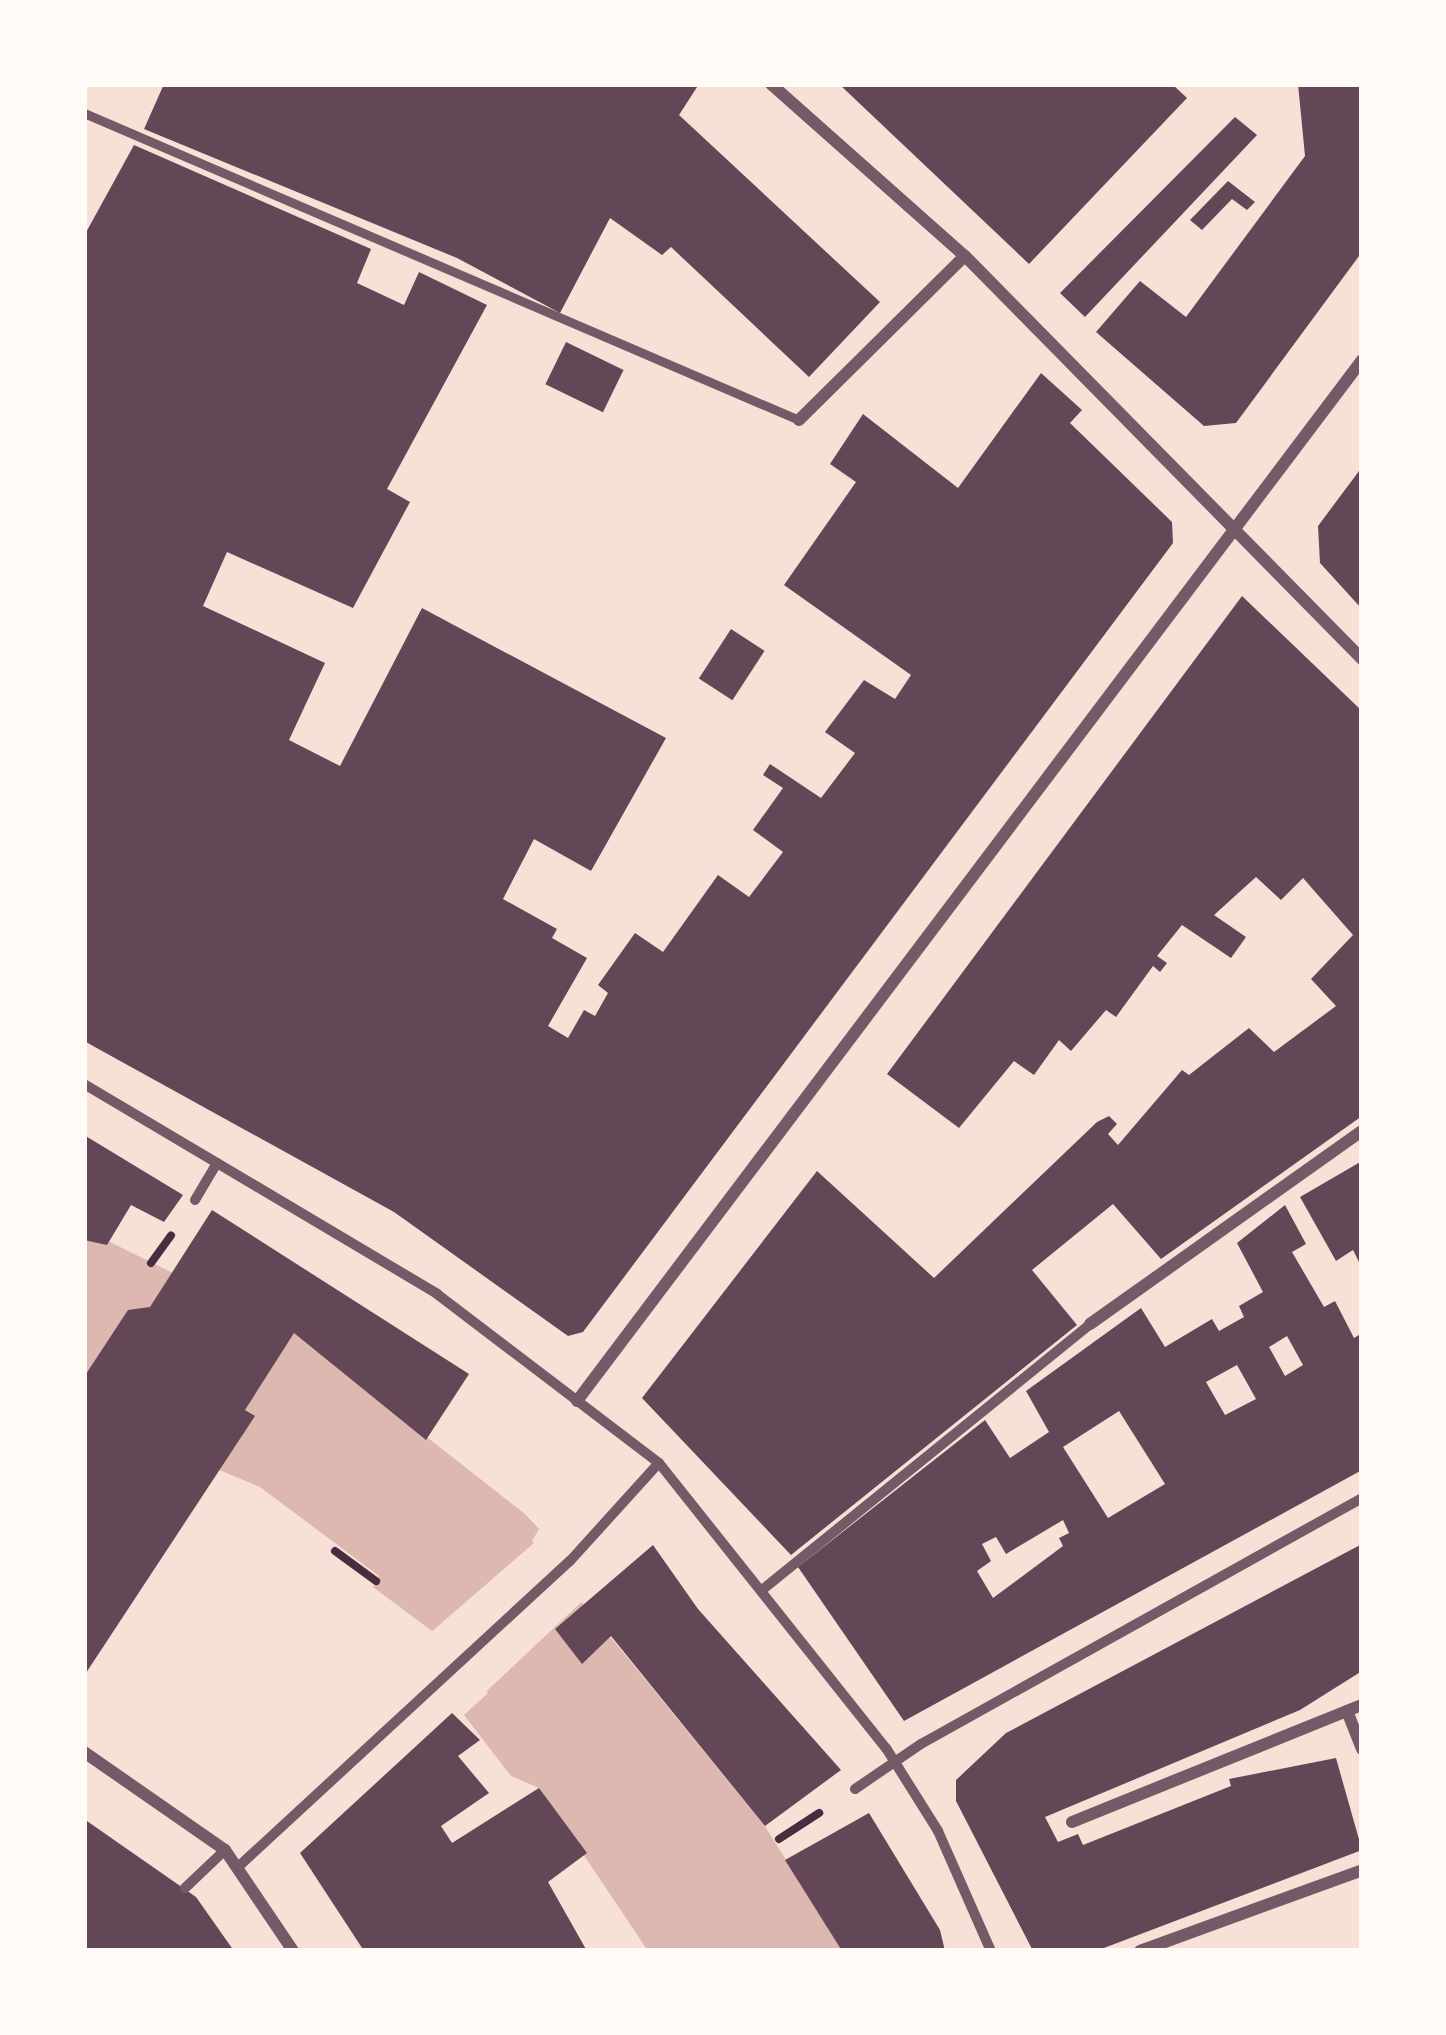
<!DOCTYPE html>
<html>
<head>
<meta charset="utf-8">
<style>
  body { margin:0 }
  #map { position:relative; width:1446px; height:2035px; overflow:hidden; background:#f7e1d7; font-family:"DM Sans",sans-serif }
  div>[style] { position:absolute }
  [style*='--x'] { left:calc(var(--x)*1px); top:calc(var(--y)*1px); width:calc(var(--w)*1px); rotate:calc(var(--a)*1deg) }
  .water>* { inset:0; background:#dcb8b0 }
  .pier>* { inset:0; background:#f7e1d7 }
  .building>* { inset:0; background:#644757; transform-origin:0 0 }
  .path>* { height:8px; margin:-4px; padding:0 4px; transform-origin:4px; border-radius:4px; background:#4a2c40 }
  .service>* { height:9px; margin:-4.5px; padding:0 4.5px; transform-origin:4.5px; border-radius:4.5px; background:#755966 }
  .pedestrian>* { height:10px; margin:-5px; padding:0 5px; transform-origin:5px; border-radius:5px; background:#755966 }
  .minor>* { height:12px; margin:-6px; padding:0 6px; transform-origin:6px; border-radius:6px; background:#755966 }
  span { translate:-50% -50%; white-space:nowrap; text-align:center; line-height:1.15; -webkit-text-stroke:9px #fffaf5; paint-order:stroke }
  .frame { position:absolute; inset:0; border:87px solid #fffaf5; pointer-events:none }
</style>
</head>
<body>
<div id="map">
  <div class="water">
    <i style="clip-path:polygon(84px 1240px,110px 1242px,294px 1333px,525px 1514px,539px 1529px,532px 1541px,765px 1826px,842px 1951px,648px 1951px,539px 1788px,511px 1776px,464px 1715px,488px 1693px,440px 1637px,373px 1587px,379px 1576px,260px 1487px,84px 1414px)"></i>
  </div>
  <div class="pier">
    <i style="clip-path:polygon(542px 1536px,589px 1595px,459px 1717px,480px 1693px,430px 1633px)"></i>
  </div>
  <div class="building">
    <i style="clip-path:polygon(164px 84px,699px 84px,679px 115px,880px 302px,809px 377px,671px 247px,662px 255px,610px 218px,560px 313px,457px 258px,144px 129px)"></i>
    <i style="clip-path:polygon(839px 84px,1172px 84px,1187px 98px,1029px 264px)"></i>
    <i style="clip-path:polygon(1298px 84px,1362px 84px,1362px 252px,1236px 423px,1204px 426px,1096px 332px,1140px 281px,1186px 317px,1305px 156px)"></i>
    <i style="clip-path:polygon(1235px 117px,1257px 135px,1085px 317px,1060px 293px)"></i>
    <i style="clip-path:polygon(134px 145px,371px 249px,357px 283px,404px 305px,419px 272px,487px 305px,387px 489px,410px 502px,353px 608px,227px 552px,203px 606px,325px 663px,289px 740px,340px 766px,422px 608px,666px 738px,591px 871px,534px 839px,503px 899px,557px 929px,552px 938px,587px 958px,548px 1026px,568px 1038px,584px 1010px,595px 1016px,608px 993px,598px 985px,635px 933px,663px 952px,718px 875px,749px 897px,783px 852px,753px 830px,783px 788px,763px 775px,770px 764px,821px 798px,855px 753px,825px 732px,864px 680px,895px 699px,911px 675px,784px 585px,856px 482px,830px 464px,863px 414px,958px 488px,1041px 373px,1082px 410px,1070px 423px,1172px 522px,1173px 543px,583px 1332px,568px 1336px,394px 1212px,84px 1041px,84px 236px)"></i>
    <i style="clip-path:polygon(1228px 181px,1255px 202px,1247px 210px,1232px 199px,1202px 230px,1190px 220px)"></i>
    <i style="left:566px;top:342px;width:64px;height:47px;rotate:26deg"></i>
    <i style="clip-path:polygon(1362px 467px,1362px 609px,1320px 563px,1318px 526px)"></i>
    <i style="clip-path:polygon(1242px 596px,1362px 711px,1362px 1116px,1161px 1259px,1113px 1204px,1032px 1270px,1077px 1325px,791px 1555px,642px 1398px,817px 1171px,934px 1278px,1097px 1122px,1109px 1116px,1117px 1124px,1108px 1134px,1118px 1145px,1182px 1070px,1189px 1075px,1249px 1028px,1274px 1052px,1336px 1006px,1311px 979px,1353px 935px,1303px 878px,1281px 900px,1256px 877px,1214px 915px,1246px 937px,1231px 958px,1182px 925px,1157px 956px,1167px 963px,1160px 972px,1153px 966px,1116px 1017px,1106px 1010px,1071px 1051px,1059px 1040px,1034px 1075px,1014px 1061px,959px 1128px,887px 1074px)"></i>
    <i style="left:731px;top:629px;width:40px;height:59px;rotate:33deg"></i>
    <i style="clip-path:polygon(84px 1135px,183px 1195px,164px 1222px,131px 1205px,107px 1245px,84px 1240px)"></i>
    <i style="clip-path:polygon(1362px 1161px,1362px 1268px,1353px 1250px,1336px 1261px,1300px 1197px)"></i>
    <i style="clip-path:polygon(evenodd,1285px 1205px,1306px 1244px,1292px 1252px,1324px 1307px,1335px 1301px,1354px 1338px,1362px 1333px,1362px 1470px,904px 1721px,798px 1567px,985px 1420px,1010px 1458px,1049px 1432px,1026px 1391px,1141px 1308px,1165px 1347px,1212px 1319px,1219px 1331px,1244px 1317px,1239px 1306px,1263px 1292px,1237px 1243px,1285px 1205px,1287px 1336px,1303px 1365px,1285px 1376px,1269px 1347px,1287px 1336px,1285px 1205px,1237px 1365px,1256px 1399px,1225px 1415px,1206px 1382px,1237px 1365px,1285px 1205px,1119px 1411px,1165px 1484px,1108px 1518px,1063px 1447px,1119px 1411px,1285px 1205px,1063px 1520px,1069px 1533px,1059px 1538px,1063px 1546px,993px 1598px,977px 1571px,991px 1561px,982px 1544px,996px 1537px,1006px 1554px,1063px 1520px)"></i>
    <i style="clip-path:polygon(212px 1210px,469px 1374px,426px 1440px,294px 1333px,245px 1410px,255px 1416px,84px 1676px,84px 1377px,128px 1310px,150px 1307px)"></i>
    <i style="clip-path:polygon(1362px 1544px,1362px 1671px,1300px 1710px,1045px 1817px,1058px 1842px,1078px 1834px,1083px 1845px,1231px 1786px,1229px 1779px,1336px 1758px,1362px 1850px,1096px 1951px,1033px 1951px,956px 1801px,956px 1780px,1006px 1733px)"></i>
    <i style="clip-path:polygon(653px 1545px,698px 1609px,841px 1770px,765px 1826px,611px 1636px,582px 1664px,555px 1629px)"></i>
    <i style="clip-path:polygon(452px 1713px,480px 1740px,458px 1756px,489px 1793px,441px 1826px,452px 1843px,539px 1788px,587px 1853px,548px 1882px,587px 1951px,364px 1951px,300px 1853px)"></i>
    <i style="clip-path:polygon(869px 1813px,940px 1930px,945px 1951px,842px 1951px,785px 1860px)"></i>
    <i style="clip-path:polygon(84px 1819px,196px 1897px,234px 1951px,84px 1951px)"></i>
  </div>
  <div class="path">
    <i style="--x:151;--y:1263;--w:34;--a:-54"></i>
    <i style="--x:335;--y:1551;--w:51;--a:36.2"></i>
    <i style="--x:779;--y:1839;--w:48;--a:-33"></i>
  </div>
  <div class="service">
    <i style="--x:84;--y:113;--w:778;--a:23.24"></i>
  </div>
  <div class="pedestrian">
    <i style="--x:84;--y:1084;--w:411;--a:30.7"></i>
    <i style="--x:437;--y:1294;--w:279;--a:37.3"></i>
    <i style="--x:659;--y:1463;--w:364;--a:51.5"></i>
    <i style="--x:886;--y:1748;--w:98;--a:57.9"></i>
    <i style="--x:938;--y:1831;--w:131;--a:66.2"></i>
    <i style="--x:195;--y:1200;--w:43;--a:-59.3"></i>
    <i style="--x:762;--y:1590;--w:422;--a:-39"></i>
    <i style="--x:855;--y:1789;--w:80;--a:-34.3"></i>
    <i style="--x:921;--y:1744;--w:505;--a:-29.15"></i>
    <i style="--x:238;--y:1867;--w:452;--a:-42.7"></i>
    <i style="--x:570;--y:1561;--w:132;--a:-47.8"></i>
    <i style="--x:185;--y:1888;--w:55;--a:-43.5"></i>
  </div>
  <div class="minor">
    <i style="--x:771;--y:84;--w:259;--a:41.6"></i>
    <i style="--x:965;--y:256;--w:566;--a:45.43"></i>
    <i style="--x:799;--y:420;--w:233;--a:-44.7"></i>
    <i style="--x:1090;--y:1324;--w:334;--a:-35.4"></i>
    <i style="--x:577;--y:1401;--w:1304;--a:-52.98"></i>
    <i style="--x:1347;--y:1711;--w:41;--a:68.5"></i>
    <i style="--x:84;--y:1752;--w:172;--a:34.8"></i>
    <i style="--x:225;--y:1850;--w:122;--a:56"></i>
    <i style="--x:1072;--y:1822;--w:313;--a:-22"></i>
    <i style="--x:1140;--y:1951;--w:236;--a:-20"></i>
  </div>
  <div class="frame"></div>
</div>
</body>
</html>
